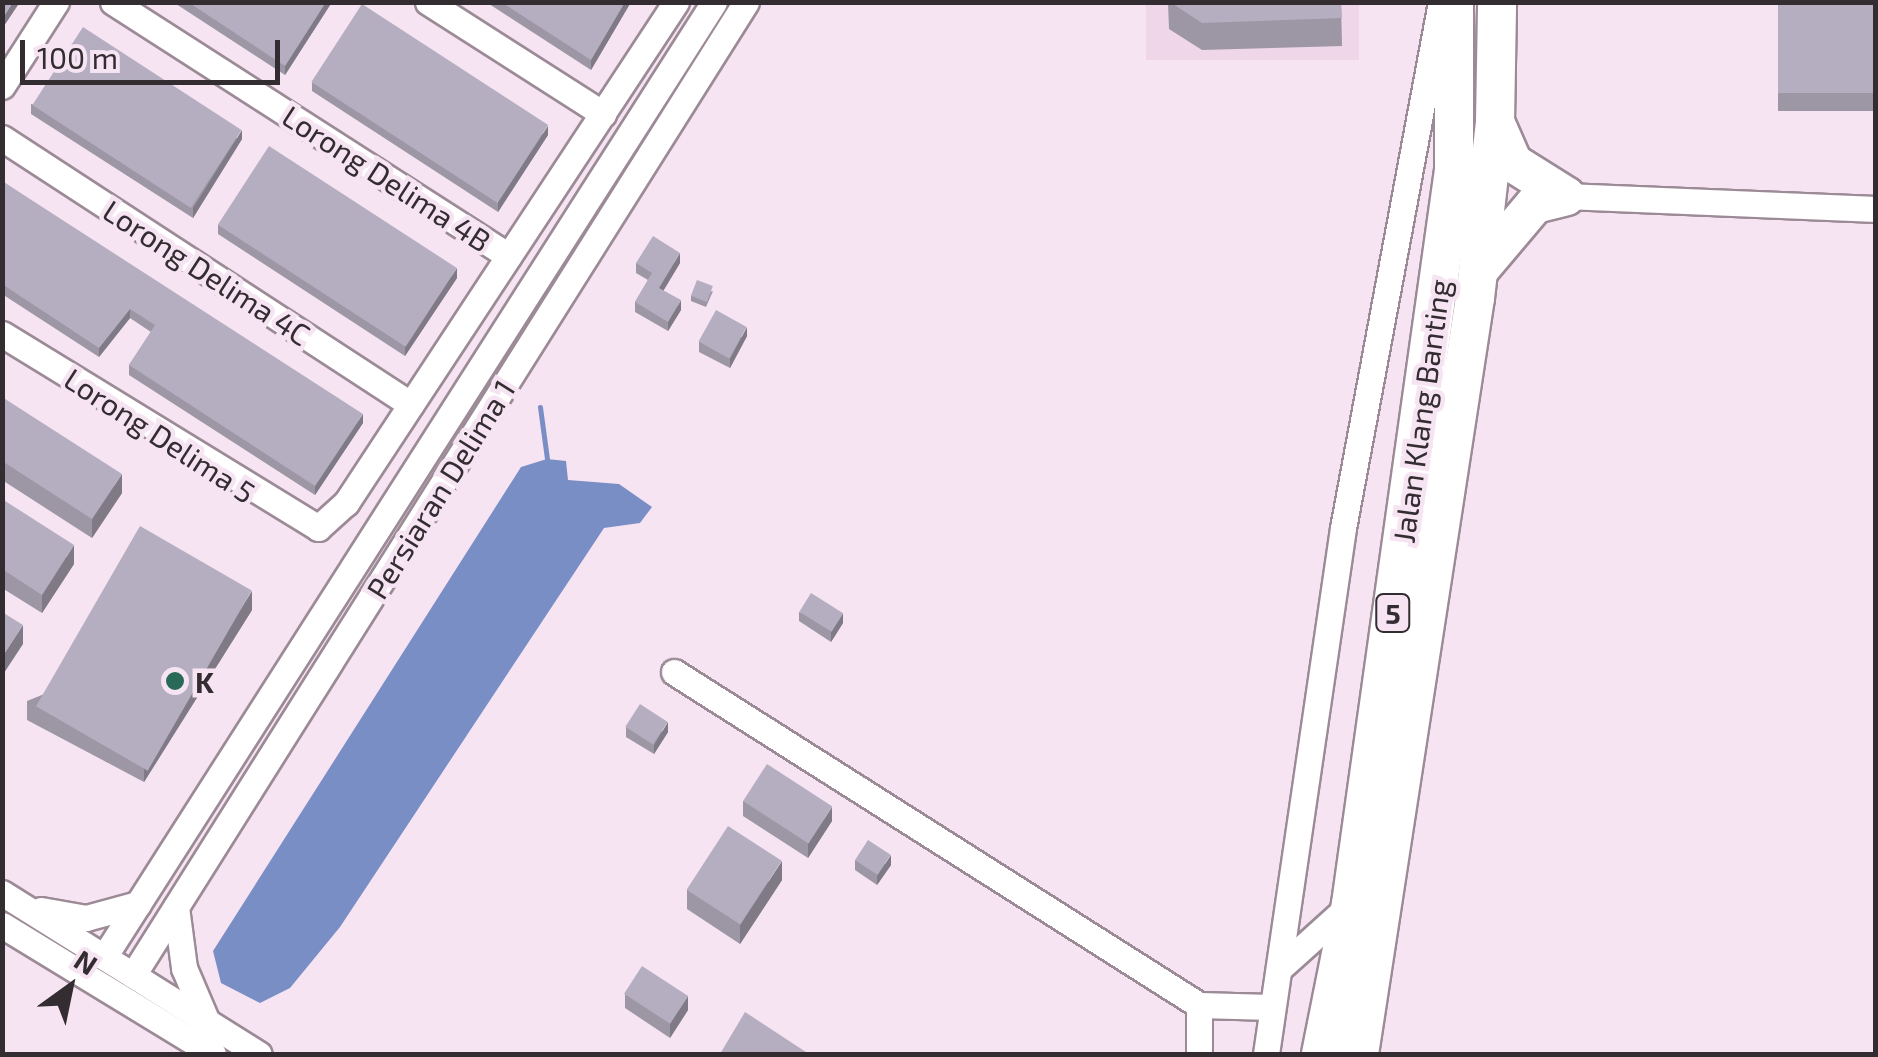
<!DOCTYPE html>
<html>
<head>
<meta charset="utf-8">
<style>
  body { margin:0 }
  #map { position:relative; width:1878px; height:1057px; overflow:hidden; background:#f6e4f2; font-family:"Exo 2",sans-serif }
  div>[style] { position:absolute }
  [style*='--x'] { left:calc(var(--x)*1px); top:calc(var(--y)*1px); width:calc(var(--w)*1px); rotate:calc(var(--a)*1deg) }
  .built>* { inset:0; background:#efd6e8; transform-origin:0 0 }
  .water>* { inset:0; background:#7a8ec6 }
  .stream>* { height:5px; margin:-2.5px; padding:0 2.5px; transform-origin:2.5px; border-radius:2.5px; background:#7a8ec6 }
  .roads { filter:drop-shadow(2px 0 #9c8b97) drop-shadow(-2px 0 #9c8b97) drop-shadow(0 2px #9c8b97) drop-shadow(0 -2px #9c8b97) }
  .minor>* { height:25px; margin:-12.5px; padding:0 12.5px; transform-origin:12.5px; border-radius:12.5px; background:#fff }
  .highway>* { height:38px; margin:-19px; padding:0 19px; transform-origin:19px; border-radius:19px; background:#fff }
  .wall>* { inset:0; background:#9c96a5; transform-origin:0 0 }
  .shaded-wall>* { inset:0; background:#7f7a86 }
  .building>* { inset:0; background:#b5aec0; transform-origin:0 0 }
  .dots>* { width:28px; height:28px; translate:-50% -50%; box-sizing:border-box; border:5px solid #f6e4f2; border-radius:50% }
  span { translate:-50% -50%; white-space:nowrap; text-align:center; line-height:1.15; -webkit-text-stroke:9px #f6e4f2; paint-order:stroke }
  .shield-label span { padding:2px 8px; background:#f6e4f2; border:2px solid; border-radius:8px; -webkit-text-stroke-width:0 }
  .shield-label { font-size:28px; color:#332c31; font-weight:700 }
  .street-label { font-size:30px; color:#332c31 }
  .poi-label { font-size:30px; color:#332c31; font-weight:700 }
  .left { translate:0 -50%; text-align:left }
  .frame { position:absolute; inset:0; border:5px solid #332c31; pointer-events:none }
  .north { position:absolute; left:20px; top:937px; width:100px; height:100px; -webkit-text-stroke:8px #f6e4f2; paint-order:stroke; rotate:33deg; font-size:28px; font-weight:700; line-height:40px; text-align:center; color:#332c31 }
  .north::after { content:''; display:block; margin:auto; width:35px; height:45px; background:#332c31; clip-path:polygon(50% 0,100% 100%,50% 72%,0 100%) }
  .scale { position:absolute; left:20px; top:40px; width:260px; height:45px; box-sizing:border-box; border:5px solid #332c31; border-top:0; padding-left:12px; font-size:30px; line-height:35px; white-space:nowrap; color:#332c31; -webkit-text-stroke:8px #f6e4f2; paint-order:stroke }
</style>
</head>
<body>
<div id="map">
  <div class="built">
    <i style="left:1146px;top:3px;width:213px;height:57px"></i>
  </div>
  <div class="water">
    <i style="clip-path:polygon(547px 459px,566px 461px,568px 480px,619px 484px,652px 507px,640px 523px,604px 528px,340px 927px,290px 988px,260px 1003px,221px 983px,213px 951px,521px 467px)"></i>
  </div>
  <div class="stream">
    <i style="--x:540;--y:407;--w:52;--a:82.3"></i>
  </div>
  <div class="roads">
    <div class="minor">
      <i style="--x:113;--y:2;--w:470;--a:32.7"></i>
      <i style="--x:428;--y:2;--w:208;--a:32.6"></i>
      <i style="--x:2;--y:86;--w:100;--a:-57.3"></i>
      <i style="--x:2;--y:138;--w:488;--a:33.1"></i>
      <i style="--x:1566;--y:196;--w:310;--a:2.4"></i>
      <i style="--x:2;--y:334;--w:371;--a:31.5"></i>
      <i style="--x:318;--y:528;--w:38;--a:-42"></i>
      <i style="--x:346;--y:503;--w:600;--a:-56.63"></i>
      <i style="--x:674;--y:672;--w:622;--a:32.39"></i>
      <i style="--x:1199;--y:1005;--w:73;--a:1.6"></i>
      <i style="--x:2;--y:893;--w:303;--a:32.1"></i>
      <i style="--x:176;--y:907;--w:62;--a:82.5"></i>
      <i style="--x:184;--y:968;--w:59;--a:66.9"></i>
      <i style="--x:41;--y:910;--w:46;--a:10.1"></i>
      <i style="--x:86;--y:918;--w:54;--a:-15.1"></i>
      <i style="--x:2;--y:925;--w:247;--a:31.4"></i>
      <i style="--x:104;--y:957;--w:1133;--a:-57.43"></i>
      <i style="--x:1281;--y:967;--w:94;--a:-42"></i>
      <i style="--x:133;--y:975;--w:1150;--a:-57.79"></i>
      <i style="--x:1199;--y:1054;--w:49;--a:-90"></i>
      <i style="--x:1266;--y:1054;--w:532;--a:-81.67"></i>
      <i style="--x:1343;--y:528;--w:535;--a:-79.45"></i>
    </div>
    <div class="highway">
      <i style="--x:1495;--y:122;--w:45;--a:66.3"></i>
      <i style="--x:1513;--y:163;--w:62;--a:31.9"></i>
      <i style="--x:1480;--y:269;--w:85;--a:-49.8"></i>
      <i style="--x:1535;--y:204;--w:32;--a:-14"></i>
      <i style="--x:1321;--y:1054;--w:153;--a:-78.7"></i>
      <i style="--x:1351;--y:904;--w:741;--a:-82.01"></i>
      <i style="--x:1454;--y:170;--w:168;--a:-90"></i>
      <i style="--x:1359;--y:1054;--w:765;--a:-81.28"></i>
      <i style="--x:1475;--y:298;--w:177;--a:-83.5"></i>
      <i style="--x:1495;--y:122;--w:120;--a:-89"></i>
    </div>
  </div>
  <div class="wall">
    <i style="clip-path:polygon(173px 2px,332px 2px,285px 75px)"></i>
    <i style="clip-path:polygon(486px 2px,631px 2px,591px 70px)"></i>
    <i style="clip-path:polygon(1168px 2px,1341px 2px,1342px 46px,1202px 50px,1169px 29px)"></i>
    <i style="left:1778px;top:2px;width:98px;height:109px"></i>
    <i style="clip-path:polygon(312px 82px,548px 135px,498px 212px,312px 91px)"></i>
    <i style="clip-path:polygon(31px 104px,242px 139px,193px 218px,31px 114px)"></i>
    <i style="clip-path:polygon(2px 181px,363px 423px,315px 495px,129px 375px,129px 365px,151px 332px,130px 318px,99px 357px,2px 294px)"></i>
    <i style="clip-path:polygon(218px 225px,457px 278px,405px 356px,218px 234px)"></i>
    <i style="clip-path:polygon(636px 263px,680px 263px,663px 291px,681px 310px,668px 331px,635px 312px,635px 302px,648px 280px,636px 273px)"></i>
    <i style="clip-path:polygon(713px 291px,706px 307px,691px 301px,691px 296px)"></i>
    <i style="clip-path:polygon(747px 336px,730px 368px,699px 352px,699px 342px)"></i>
    <i style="clip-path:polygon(2px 397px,122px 493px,92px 538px,2px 480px)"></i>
    <i style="clip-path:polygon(2px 499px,74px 564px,42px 613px,2px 588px)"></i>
    <i style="clip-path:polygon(252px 610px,144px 782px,27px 720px,27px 701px)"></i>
    <i style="clip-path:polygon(799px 612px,843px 623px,831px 642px,799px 621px)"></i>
    <i style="clip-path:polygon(626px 727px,668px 732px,654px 754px,626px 737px)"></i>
    <i style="clip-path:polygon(743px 801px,832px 821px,808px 858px,743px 816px)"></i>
    <i style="clip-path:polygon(855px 860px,891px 865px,877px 885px,855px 870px)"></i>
    <i style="clip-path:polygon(782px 880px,740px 944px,687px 909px,687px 890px)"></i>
    <i style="clip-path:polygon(625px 994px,688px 1010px,670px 1038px,625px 1008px)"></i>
  </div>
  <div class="shaded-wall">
    <i style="clip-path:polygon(13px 2px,20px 2px,2px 29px,2px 19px)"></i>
    <i style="clip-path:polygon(326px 2px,332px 2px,285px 75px,285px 66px)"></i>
    <i style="clip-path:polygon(625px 2px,631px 2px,591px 70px,591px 60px)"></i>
    <i style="clip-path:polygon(548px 126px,548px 135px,498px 212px,498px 202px)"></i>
    <i style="clip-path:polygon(242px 130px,242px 139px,193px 218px,193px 208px)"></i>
    <i style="clip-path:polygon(680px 253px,680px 263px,659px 298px,659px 288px)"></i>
    <i style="clip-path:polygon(457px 268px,457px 278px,405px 356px,405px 346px)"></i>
    <i style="clip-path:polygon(681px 300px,681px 310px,668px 331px,668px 322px)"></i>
    <i style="clip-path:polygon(130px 309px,130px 318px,99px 357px,99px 348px)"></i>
    <i style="clip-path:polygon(747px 327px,747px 336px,730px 368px,730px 359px)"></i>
    <i style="clip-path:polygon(363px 414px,363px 423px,315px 495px,315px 486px)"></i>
    <i style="clip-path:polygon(122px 474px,122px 493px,92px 538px,92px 519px)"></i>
    <i style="clip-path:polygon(74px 545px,74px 564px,42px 613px,42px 595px)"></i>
    <i style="clip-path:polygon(252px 591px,252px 610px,144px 782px,144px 763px)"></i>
    <i style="clip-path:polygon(843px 613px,843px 623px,831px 642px,831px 632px)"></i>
    <i style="clip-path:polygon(23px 625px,23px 644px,2px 676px,2px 657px)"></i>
    <i style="clip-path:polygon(668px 722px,668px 732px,654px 754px,654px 745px)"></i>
    <i style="clip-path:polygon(832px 807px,832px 821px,808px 858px,808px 844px)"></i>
    <i style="clip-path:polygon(891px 855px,891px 865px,877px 885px,877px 876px)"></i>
    <i style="clip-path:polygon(782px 861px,782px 880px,740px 944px,740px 925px)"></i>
    <i style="clip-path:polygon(688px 996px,688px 1010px,670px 1038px,670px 1023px)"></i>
  </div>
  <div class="building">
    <i style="clip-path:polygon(2px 2px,13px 2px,2px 19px)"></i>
    <i style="clip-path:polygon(188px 2px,326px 2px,285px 66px)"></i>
    <i style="clip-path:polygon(501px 2px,625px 2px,591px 60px)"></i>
    <i style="clip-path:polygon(1170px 2px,1341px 2px,1342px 18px,1202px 23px)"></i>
    <i style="left:1778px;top:2px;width:98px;height:91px"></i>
    <i style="left:362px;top:4px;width:222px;height:93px;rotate:33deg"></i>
    <i style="left:83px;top:27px;width:189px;height:93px;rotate:33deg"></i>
    <i style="left:269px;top:146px;width:224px;height:94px;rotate:33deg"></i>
    <i style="clip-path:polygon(2px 181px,363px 414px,315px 486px,129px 365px,155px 325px,130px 309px,99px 348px,2px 284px)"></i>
    <i style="clip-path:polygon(653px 236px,680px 253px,659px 288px,681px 300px,668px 322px,635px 302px,652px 273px,636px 263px)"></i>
    <i style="left:697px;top:280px;width:17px;height:17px;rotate:21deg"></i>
    <i style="left:716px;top:310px;width:35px;height:36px;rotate:29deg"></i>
    <i style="clip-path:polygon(2px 397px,122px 474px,92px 519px,2px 461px)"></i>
    <i style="clip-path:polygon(2px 499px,74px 545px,42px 595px,2px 569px)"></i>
    <i style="left:140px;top:526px;width:129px;height:208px;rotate:30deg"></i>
    <i style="left:811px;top:593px;width:38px;height:22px;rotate:32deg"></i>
    <i style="clip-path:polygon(2px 612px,23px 625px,2px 657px)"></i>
    <i style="left:640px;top:704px;width:33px;height:27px;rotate:33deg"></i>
    <i style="left:767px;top:764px;width:78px;height:44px;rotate:33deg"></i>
    <i style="left:728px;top:826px;width:64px;height:76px;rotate:33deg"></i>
    <i style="left:868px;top:840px;width:27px;height:24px;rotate:33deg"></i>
    <i style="left:642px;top:966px;width:55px;height:33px;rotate:33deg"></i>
    <i style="clip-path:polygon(745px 1012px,809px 1054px,720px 1054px)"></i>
  </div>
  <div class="dots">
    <i style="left:175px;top:681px;background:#296957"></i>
  </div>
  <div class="shield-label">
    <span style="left:1393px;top:613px">5</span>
  </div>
  <div class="street-label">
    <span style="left:387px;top:178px;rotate:33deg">Lorong Delima 4B</span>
    <span style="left:207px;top:272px;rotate:33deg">Lorong Delima 4C</span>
    <span style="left:1421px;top:411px;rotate:-82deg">Jalan Klang Banting</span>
    <span style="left:160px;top:435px;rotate:33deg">Lorong Delima 5</span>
    <span style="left:440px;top:489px;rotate:-58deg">Persiaran Delima 1</span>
  </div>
  <div class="poi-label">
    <span class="left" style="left:195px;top:681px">K</span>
  </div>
  <div class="frame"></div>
  <div class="north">N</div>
  <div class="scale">100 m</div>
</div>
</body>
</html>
